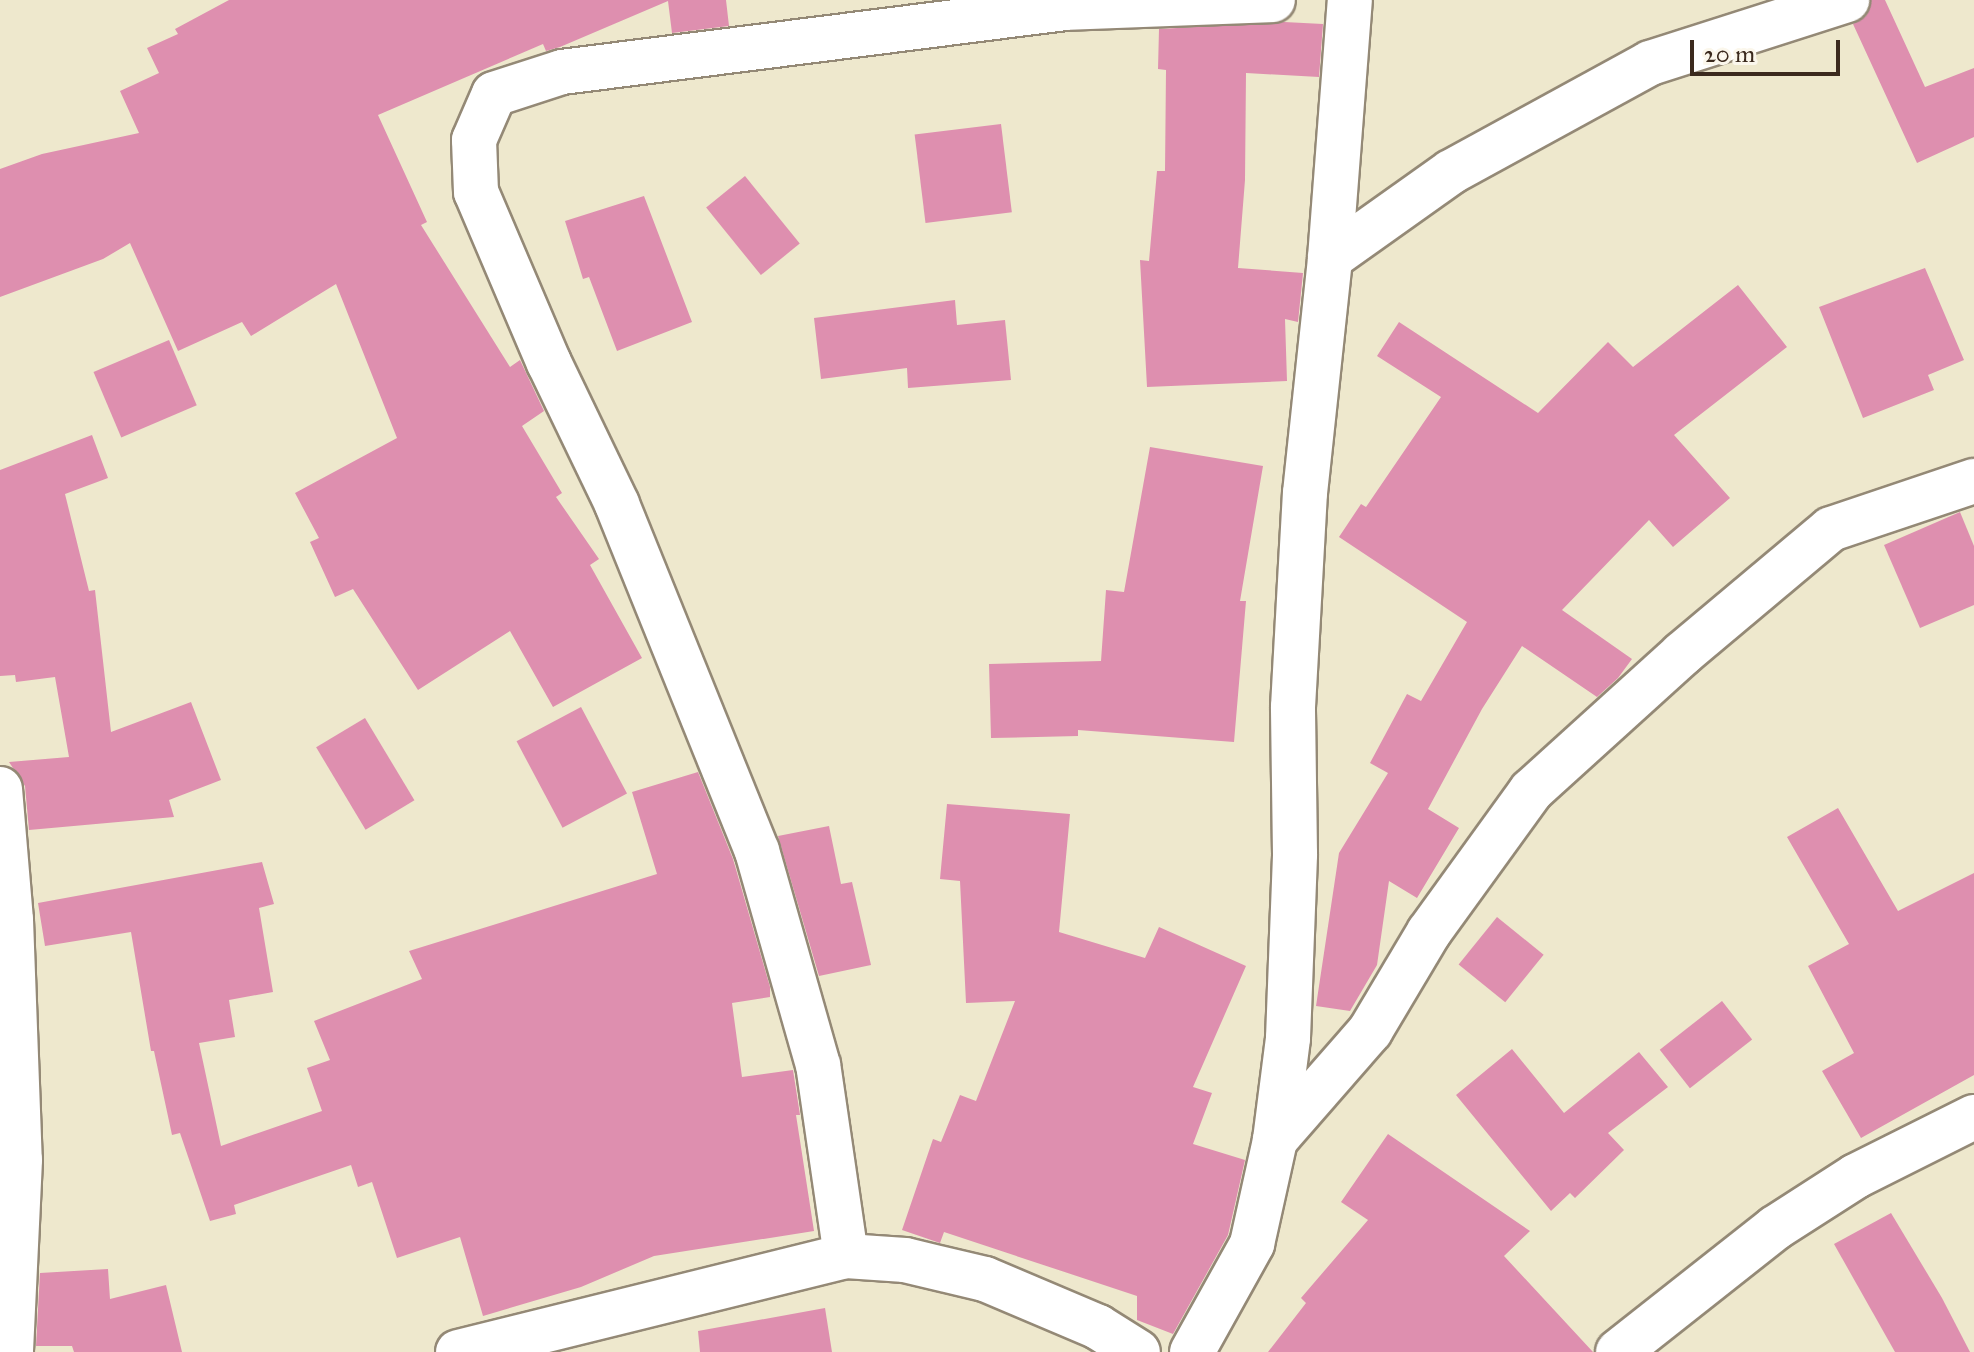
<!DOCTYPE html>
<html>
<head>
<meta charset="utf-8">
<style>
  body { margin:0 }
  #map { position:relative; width:1974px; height:1352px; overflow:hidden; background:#eee8cd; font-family:"IM FELL Great Primer",serif }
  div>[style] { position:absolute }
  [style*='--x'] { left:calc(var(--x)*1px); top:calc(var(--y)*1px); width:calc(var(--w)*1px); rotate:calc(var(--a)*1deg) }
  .building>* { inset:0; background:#de8faf; transform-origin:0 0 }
  .roads { filter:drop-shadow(2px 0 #948976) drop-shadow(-2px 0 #948976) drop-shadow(0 2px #948976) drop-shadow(0 -2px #948976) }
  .street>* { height:44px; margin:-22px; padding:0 22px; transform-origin:22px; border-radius:22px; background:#fff }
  span { translate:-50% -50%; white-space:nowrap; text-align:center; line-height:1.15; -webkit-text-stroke:6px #fbf7ec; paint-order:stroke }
  .scale { position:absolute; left:1690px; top:40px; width:150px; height:36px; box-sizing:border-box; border:4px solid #3b2a1e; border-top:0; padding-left:10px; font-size:24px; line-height:28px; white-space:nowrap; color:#3b2a1e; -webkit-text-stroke:6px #fbf7ec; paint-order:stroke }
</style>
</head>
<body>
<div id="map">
  <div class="building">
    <i style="clip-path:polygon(229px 0,726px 0,729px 26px,672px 33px,668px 1px,560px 47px,546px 51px,543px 44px,378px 115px,427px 222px,421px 225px,510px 367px,520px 360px,544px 411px,522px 426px,562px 493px,556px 497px,599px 559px,590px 565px,642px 658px,553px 707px,510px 631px,418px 690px,353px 589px,335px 597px,310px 542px,319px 538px,295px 493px,397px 438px,336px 284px,251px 336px,242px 322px,178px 351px,130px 243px,103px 259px,0 297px,0 169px,42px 154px,139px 133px,120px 91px,159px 73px,147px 48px,178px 34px,175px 29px)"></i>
    <i style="clip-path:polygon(1871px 0,1885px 0,1925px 87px,1974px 68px,1974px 137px,1917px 163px,1853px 24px,1866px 16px)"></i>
    <i style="clip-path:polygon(1284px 22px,1323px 24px,1319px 77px,1246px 73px,1245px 180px,1238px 268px,1303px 273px,1298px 322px,1285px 319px,1287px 381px,1147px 387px,1140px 260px,1149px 261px,1157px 171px,1165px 171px,1166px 70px,1158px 69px,1159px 29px)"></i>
    <i style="left:1001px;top:124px;width:89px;height:87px;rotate:83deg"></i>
    <i style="left:745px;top:176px;width:87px;height:50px;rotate:51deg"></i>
    <i style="clip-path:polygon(644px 196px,692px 322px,617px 351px,589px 277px,583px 279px,565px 221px)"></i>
    <i style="clip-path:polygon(1925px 268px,1964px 360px,1928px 375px,1934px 390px,1863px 418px,1819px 307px)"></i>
    <i style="clip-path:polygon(1738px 285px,1787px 347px,1674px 435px,1730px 498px,1673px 547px,1649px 520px,1562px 610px,1632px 659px,1618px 678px,1597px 697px,1522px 646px,1482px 709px,1428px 809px,1459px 828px,1417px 898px,1389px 881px,1377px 965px,1350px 1011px,1316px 1006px,1339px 853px,1388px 773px,1370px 763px,1407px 694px,1421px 701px,1467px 622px,1339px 537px,1361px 504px,1366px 507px,1441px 397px,1377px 356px,1399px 322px,1538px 413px,1608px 342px,1633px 367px)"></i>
    <i style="clip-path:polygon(955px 300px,957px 325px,1005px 320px,1011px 380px,908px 388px,907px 368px,821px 379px,814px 318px)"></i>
    <i style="left:169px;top:340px;width:71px;height:82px;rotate:67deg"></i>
    <i style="clip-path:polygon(92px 435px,108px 478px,65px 494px,89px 591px,95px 590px,111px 732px,191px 702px,221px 780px,169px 800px,174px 817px,29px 830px,25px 786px,9px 762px,69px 757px,55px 677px,16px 682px,15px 675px,0 676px,0 470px)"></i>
    <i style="clip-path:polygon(1150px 447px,1263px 466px,1240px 601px,1246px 601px,1234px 742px,1078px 730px,1078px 736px,991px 738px,989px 664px,1101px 661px,1106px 590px,1124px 592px)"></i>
    <i style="clip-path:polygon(1960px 512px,1974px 546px,1974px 605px,1920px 628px,1884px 545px)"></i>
    <i style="left:581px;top:707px;width:98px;height:73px;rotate:62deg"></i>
    <i style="left:365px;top:718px;width:96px;height:57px;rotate:59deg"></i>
    <i style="clip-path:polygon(698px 772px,733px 859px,770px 987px,770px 997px,732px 1003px,742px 1077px,793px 1070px,800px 1115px,796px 1115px,814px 1231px,654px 1256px,581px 1287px,483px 1316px,460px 1237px,397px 1258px,372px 1182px,358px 1187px,351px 1165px,234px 1205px,236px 1214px,210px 1221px,180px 1133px,172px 1135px,154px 1051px,151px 1051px,131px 932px,45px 946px,38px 903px,262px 862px,274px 904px,259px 908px,273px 992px,229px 1000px,235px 1037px,199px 1043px,221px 1146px,322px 1111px,307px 1068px,330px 1060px,314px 1021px,422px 979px,409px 951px,657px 874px,632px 792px)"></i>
    <i style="clip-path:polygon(947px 804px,1070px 814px,1059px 932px,1145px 958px,1159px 927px,1246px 966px,1193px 1087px,1212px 1093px,1193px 1144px,1245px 1160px,1228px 1235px,1173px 1334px,1137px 1320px,1137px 1296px,944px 1232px,940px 1243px,902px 1230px,933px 1139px,941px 1142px,960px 1095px,976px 1101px,1015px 1001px,966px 1003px,960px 881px,940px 879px)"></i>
    <i style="clip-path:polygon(1838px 808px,1898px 911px,1974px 873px,1974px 1075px,1861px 1138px,1822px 1071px,1854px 1053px,1808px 966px,1849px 944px,1787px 837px)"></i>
    <i style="clip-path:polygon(829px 826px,841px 884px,852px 882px,871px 965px,819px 976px,778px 836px)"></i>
    <i style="left:1497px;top:917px;width:60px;height:61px;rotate:39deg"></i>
    <i style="left:1722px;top:1001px;width:49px;height:79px;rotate:52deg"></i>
    <i style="clip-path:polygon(1512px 1049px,1564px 1113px,1639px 1052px,1668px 1087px,1608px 1133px,1624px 1150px,1575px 1198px,1570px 1193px,1551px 1211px,1456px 1095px)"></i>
    <i style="clip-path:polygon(1388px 1134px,1530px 1231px,1504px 1256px,1593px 1352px,1268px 1352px,1306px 1303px,1301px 1298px,1368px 1220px,1341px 1202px)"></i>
    <i style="clip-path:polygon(1891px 1213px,1942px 1298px,1970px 1352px,1895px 1352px,1834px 1244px)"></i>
    <i style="clip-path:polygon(108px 1269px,110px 1299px,166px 1285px,182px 1352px,74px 1352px,72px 1346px,36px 1346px,40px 1273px)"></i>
    <i style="clip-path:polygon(825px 1308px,832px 1352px,700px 1352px,698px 1331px)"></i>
  </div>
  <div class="roads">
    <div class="street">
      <i style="--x:1330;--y:258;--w:148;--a:-35.4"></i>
      <i style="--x:1451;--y:172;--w:227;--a:-28.7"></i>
      <i style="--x:1650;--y:63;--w:207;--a:-17.7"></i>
      <i style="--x:0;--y:789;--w:131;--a:85.2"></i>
      <i style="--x:11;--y:920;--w:240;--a:87.9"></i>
      <i style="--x:20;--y:1160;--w:192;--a:92.7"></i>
      <i style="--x:1275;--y:1140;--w:145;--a:-48.9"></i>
      <i style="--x:1370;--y:1031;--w:115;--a:-59.2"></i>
      <i style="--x:1429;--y:932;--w:174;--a:-54.1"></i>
      <i style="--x:1531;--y:791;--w:204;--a:-42.2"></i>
      <i style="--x:1682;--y:654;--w:194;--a:-40"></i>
      <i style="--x:1831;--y:529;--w:151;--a:-18.6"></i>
      <i style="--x:846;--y:1256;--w:193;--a:-98.3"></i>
      <i style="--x:818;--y:1065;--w:223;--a:-105.9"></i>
      <i style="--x:757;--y:851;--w:374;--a:-112"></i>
      <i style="--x:617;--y:504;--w:157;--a:-115.7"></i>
      <i style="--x:549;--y:363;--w:186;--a:-113.1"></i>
      <i style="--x:476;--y:192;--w:52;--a:-92.2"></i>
      <i style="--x:474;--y:140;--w:50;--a:-66.5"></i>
      <i style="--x:494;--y:94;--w:71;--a:-17.9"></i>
      <i style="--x:562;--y:72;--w:507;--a:-7.25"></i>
      <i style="--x:1065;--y:8;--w:208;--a:-2.2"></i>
      <i style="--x:458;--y:1352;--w:400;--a:-13.9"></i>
      <i style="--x:846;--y:1256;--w:59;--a:3.9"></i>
      <i style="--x:905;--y:1260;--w:82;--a:13.4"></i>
      <i style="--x:985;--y:1279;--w:123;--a:23"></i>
      <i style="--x:1098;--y:1327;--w:47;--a:32"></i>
      <i style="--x:1192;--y:1352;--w:124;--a:-60.9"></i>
      <i style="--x:1252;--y:1244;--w:107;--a:-77.5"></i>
      <i style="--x:1275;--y:1140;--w:103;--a:-82.7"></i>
      <i style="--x:1288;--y:1038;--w:184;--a:-87.8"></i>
      <i style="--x:1295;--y:854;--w:147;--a:-90.8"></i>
      <i style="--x:1293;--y:707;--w:214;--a:-86.8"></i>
      <i style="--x:1305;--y:493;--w:236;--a:-83.9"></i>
      <i style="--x:1330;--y:258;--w:259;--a:-85.6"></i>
      <i style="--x:1618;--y:1352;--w:200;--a:-38.3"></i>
      <i style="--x:1775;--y:1228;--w:96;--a:-32.7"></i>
      <i style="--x:1856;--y:1176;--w:132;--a:-26.6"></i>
    </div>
  </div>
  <div class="scale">20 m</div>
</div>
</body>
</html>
